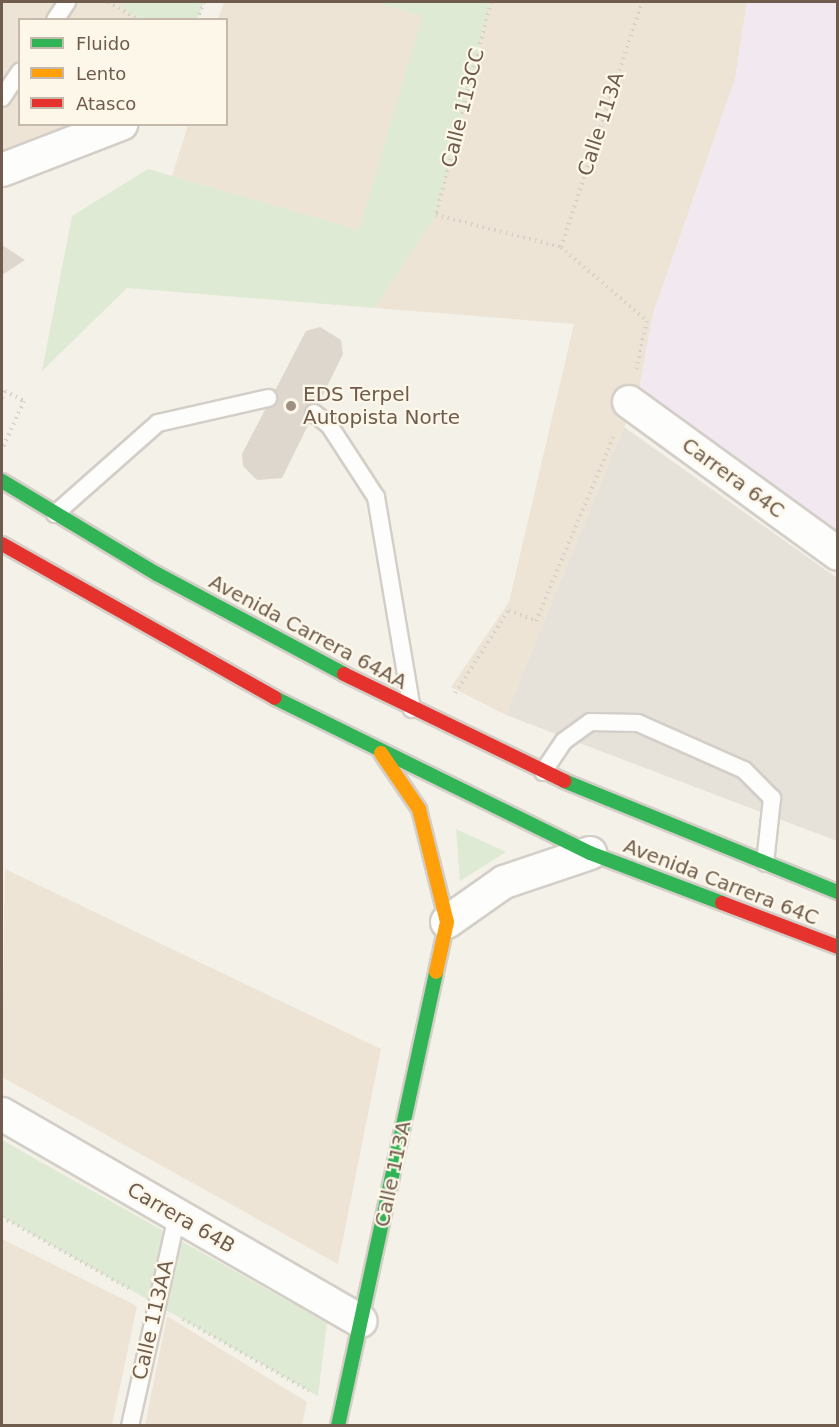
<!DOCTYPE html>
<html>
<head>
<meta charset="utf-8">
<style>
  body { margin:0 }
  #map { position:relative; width:839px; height:1427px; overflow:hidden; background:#f4f1e8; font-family:"DejaVu Sans",sans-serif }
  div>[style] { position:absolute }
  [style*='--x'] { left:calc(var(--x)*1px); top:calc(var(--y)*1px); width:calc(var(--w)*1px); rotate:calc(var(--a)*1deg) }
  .residential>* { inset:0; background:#ede4d6 }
  .industrial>* { inset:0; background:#e6e1d9 }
  .education>* { inset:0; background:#f2e8f0 }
  .green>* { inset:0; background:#dfead4 }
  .building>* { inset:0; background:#ddd7ce }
  .path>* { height:4px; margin-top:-2px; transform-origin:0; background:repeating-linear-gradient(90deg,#d6d0c9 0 1.5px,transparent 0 6px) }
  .roads { filter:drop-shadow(2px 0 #d3cec7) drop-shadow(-2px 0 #d3cec7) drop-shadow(0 2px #d3cec7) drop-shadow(0 -2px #d3cec7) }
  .lane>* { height:16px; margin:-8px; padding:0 8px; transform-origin:8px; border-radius:8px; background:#fdfdfc }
  .street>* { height:32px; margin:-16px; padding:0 16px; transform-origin:16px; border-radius:16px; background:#fdfdfc }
  .fast>* { height:14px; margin:-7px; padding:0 7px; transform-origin:7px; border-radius:7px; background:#30b455 }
  .slow>* { height:14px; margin:-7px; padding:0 7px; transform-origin:7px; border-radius:7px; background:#ff9f0a }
  .jam>* { height:14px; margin:-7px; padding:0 7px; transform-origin:7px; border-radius:7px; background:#e5322d }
  .dots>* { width:16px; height:16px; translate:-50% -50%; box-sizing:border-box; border:3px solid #fdf7e9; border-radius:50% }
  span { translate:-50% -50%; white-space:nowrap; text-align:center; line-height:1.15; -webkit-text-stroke:4.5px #fdf7e9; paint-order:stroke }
  .street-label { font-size:20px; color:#6f5c4c }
  .poi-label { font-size:20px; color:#6f5c4c }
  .left { translate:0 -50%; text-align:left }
  .frame { position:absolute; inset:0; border:3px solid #6f5c4c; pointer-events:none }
  .legend { position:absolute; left:18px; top:18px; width:210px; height:108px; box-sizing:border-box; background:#fdf7e9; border:2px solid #c4b9aa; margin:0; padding:8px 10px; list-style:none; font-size:18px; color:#6f5c4c }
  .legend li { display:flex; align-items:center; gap:12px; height:30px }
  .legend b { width:30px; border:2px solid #c4b9aa }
</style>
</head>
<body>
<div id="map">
  <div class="residential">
    <i style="clip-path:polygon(2px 2px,124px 2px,120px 8px,139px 19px,20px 20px,20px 124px,81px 125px,2px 158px)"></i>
    <i style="clip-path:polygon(224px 2px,375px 2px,423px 15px,359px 231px,172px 176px,188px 125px,226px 124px,226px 20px,218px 19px)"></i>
    <i style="clip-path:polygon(491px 2px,747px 2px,735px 79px,653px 314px,639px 391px,506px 715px,451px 687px,509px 602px,574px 324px,375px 308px,436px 214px)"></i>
    <i style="clip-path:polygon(5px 869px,381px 1049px,338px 1264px,2px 1077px)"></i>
    <i style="clip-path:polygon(2px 1239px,137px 1306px,112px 1425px,2px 1425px)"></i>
    <i style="clip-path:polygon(167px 1316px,307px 1402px,302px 1425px,145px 1425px)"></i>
  </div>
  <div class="industrial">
    <i style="clip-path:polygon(624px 427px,837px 578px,837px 841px,506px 715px)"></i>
  </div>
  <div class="education">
    <i style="clip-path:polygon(747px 2px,837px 2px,837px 532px,639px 391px,653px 314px,735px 79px)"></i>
  </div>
  <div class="green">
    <i style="clip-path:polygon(124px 2px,204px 2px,197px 20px,140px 19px,120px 8px)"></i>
    <i style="clip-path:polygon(375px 2px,491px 2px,436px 215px,375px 308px,127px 288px,42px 371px,72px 216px,148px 169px,359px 230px,422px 16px)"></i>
    <i style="clip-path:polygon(456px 829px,506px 852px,460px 881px)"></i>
    <i style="clip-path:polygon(2px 1140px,327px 1323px,318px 1396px,2px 1217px)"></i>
  </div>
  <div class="building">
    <i style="clip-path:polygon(2px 245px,25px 260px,2px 275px)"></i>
    <i style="clip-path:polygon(320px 327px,341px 340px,343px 354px,282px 478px,257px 480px,243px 466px,242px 454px,306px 331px)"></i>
  </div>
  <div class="path">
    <i style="--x:108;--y:2;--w:36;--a:30"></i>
    <i style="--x:491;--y:2;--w:220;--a:104.5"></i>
    <i style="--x:436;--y:215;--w:129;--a:14.4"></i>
    <i style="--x:561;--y:247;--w:113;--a:40.7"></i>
    <i style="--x:647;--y:321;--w:49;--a:102.9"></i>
    <i style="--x:197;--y:20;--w:19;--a:-69"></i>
    <i style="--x:561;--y:247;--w:258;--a:-71.7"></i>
    <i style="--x:2;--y:398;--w:8;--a:-67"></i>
    <i style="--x:5;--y:391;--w:21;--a:28"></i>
    <i style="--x:24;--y:401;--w:51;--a:114.5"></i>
    <i style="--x:455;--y:693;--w:99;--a:-57"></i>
    <i style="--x:509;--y:610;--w:29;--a:22"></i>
    <i style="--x:536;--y:621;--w:204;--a:-67.2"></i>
    <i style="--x:2;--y:1217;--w:149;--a:29.3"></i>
    <i style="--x:183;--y:1319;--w:145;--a:29.7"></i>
  </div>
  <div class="roads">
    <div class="lane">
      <i style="--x:55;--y:20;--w:22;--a:-56"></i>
      <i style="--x:2;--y:98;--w:32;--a:-56"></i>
      <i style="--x:314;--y:413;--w:19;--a:39"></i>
      <i style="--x:329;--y:425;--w:86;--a:56.9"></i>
      <i style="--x:376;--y:497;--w:215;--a:80.4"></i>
      <i style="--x:55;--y:514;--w:137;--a:-41.5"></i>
      <i style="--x:158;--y:423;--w:113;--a:-12.8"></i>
      <i style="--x:543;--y:772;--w:37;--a:-56"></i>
      <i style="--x:564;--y:741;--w:32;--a:-36"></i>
      <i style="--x:590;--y:722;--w:48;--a:1.2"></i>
      <i style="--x:638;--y:723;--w:116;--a:23.9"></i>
      <i style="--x:744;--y:770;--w:40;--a:45"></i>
      <i style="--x:772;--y:798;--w:65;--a:96.1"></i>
      <i style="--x:130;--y:1426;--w:216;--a:-77.4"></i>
    </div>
    <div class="street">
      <i style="--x:2;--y:170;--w:128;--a:-21.1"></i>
      <i style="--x:629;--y:402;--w:258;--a:36"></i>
      <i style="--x:447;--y:922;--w:70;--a:-35.1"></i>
      <i style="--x:504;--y:882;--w:91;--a:-18.6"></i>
      <i style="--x:2;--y:1114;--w:414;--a:30"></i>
    </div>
    <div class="fast">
      <i style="--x:2;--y:481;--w:181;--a:31"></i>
      <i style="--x:157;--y:574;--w:212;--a:28.1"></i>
      <i style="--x:275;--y:698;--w:351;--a:26.2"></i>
      <i style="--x:590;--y:853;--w:141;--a:20.7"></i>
      <i style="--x:564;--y:781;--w:296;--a:22.1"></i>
      <i style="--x:338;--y:1426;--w:464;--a:-77.8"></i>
    </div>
    <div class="slow">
      <i style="--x:381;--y:753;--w:68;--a:55.8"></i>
      <i style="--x:419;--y:809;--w:116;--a:76.1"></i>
      <i style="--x:447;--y:922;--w:51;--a:102.4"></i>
    </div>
    <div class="jam">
      <i style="--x:2;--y:544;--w:313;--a:29.4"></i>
      <i style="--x:344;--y:674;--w:245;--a:25.9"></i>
      <i style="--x:722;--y:903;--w:124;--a:20.8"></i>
    </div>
  </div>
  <div class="dots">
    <i style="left:291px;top:406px;background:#9e9083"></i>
  </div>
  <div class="street-label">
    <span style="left:463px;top:108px;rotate:-76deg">Calle 113CC</span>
    <span style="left:601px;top:124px;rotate:-72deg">Calle 113A</span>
    <span style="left:733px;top:478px;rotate:36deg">Carrera 64C</span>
    <span style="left:308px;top:632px;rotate:28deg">Avenida Carrera 64AA</span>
    <span style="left:721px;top:882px;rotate:21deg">Avenida Carrera 64C</span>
    <span style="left:393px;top:1174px;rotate:-78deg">Calle 113A</span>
    <span style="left:181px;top:1218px;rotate:30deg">Carrera 64B</span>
    <span style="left:153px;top:1320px;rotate:-77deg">Calle 113AA</span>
  </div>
  <div class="poi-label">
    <span class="left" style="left:303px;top:406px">EDS Terpel<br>Autopista Norte</span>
  </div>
  <div class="frame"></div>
  <ul class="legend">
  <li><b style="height:8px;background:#30b455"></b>Fluido</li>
  <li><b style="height:8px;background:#ff9f0a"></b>Lento</li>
  <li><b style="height:8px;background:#e5322d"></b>Atasco</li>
  </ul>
</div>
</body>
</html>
